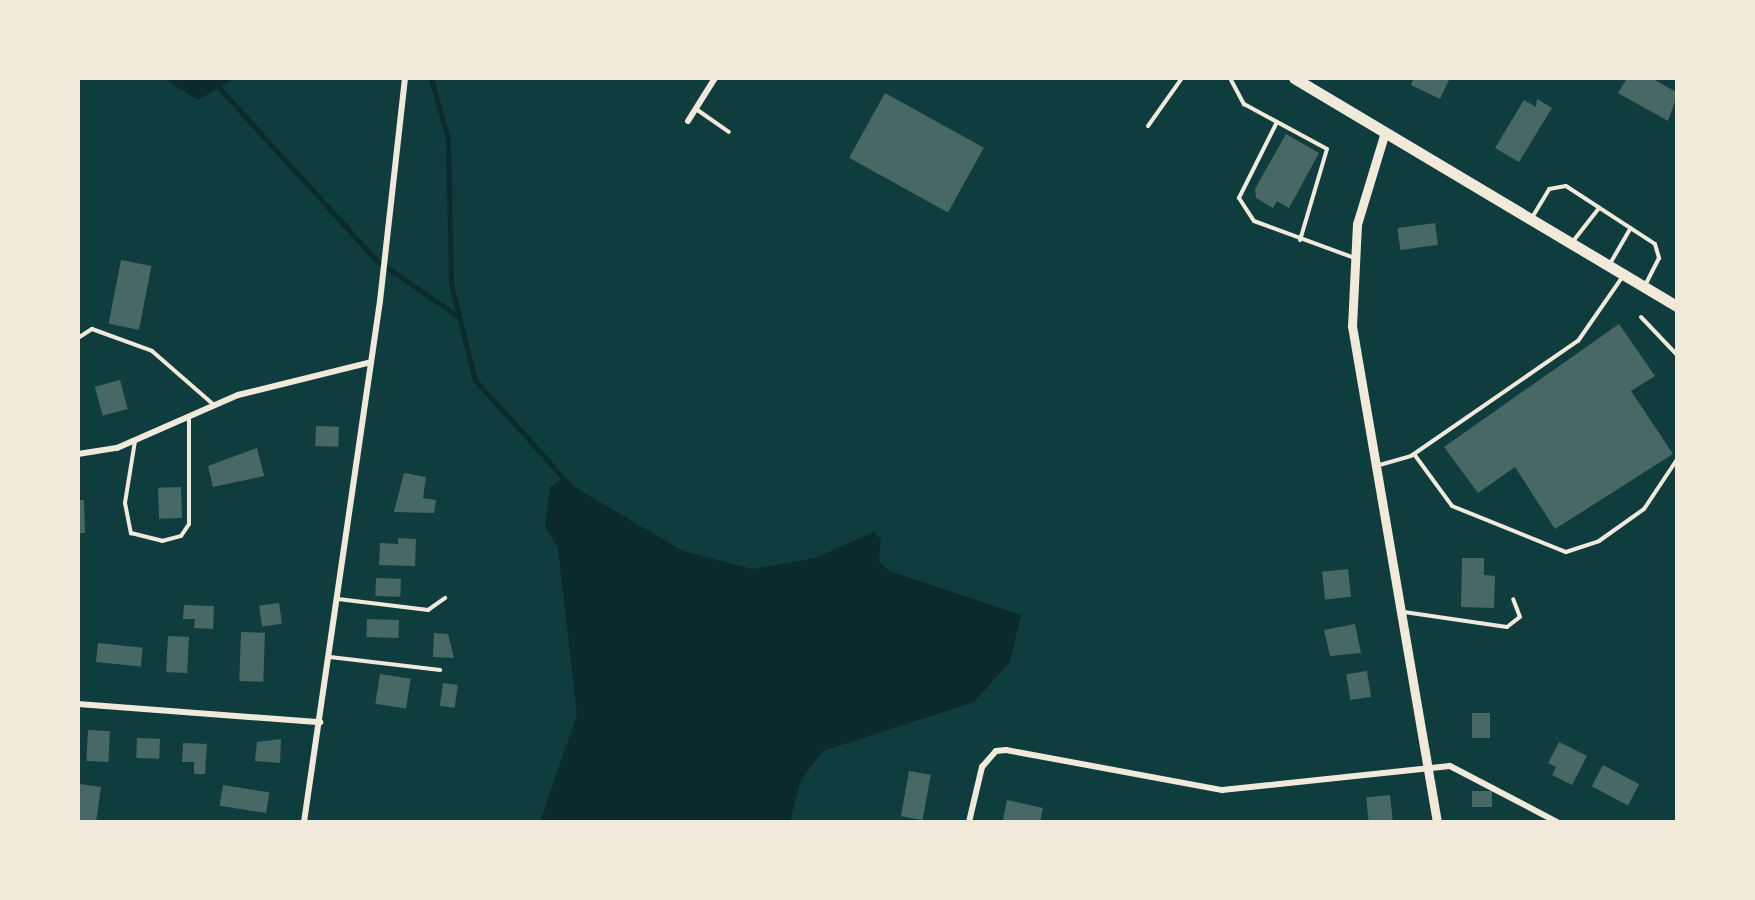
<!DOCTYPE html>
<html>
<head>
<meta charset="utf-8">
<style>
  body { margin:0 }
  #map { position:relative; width:1755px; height:900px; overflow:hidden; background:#0f3d3e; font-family:"Open Sans",sans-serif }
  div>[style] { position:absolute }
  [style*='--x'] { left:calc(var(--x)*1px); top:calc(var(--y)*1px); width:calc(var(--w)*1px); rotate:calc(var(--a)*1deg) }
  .water>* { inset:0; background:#0a2a2b }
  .stream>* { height:5px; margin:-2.5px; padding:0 2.5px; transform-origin:2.5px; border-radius:2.5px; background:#0a2a2b }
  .building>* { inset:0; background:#486865; transform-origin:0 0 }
  .service>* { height:4px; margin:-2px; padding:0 2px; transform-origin:2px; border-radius:2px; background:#f1e9da }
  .minor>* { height:6px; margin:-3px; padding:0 3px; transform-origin:3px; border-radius:3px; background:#f1e9da }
  .tertiary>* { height:9px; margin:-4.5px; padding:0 4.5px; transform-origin:4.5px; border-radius:4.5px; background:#f1e9da }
  .trunk>* { height:11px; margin:-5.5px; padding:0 5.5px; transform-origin:5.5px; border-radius:5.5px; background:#f1e9da }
  span { translate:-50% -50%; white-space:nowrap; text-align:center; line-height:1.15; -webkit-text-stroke:9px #f1e9da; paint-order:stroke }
  .frame { position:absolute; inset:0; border:80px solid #f1e9da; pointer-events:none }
</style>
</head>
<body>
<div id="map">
  <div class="water">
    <i style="clip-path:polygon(163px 78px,235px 78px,198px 100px)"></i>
    <i style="clip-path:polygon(561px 479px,683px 551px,753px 569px,815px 558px,874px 532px,881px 540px,879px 562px,890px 571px,1021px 615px,1010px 662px,974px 702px,823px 751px,801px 780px,790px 822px,540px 822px,577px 714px,558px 549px,545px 526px,550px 487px)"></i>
  </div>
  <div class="stream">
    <i style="--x:210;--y:78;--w:246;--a:47.6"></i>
    <i style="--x:376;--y:260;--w:97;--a:34.5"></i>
    <i style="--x:431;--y:78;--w:63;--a:74.4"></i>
    <i style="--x:448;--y:139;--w:145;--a:88.8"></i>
    <i style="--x:451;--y:284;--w:99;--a:76"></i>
    <i style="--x:475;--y:380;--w:142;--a:47.9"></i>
  </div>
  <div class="building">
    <i style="clip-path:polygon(1414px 78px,1450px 78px,1440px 99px,1411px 85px)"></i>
    <i style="clip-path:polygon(1627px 78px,1651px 78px,1678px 93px,1668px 121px,1618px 93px)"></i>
    <i style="left:885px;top:93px;width:113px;height:74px;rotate:29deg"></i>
    <i style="clip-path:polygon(1537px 99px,1552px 108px,1519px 162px,1495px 148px,1524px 100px,1536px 107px)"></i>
    <i style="clip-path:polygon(1286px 134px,1319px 153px,1289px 208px,1277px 201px,1273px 208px,1256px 198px,1255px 189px)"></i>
    <i style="left:1435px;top:223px;width:22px;height:38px;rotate:82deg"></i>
    <i style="left:121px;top:260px;width:31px;height:65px;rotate:11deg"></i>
    <i style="clip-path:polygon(1619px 324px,1655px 376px,1631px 391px,1673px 454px,1555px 529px,1515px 467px,1478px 493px,1444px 447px)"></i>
    <i style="left:120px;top:380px;width:30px;height:26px;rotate:75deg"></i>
    <i style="left:316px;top:426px;width:23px;height:20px;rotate:2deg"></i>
    <i style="clip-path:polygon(257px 448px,264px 476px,213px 487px,208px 466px)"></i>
    <i style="clip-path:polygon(404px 473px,426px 477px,423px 498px,436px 500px,434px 513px,394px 512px)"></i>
    <i style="left:181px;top:487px;width:31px;height:23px;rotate:88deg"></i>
    <i style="clip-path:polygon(78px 500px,84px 500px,85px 533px,78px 533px)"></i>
    <i style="clip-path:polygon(398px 538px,416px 539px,415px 566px,379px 565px,380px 543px,398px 544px)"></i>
    <i style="clip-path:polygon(1462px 558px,1484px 558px,1484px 575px,1495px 576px,1494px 608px,1461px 607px)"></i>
    <i style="left:1348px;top:569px;width:28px;height:26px;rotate:84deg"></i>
    <i style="left:376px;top:578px;width:25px;height:18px;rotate:2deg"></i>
    <i style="left:279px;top:603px;width:21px;height:20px;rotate:82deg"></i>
    <i style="clip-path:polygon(184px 605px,214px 606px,213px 629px,194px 628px,195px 619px,183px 619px)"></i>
    <i style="left:367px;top:619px;width:32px;height:18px;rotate:2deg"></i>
    <i style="clip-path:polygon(1355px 624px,1361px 653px,1330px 656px,1324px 630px)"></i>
    <i style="left:241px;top:632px;width:24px;height:49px;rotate:2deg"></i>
    <i style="clip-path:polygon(434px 633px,448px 634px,454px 658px,433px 657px)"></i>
    <i style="left:168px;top:636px;width:21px;height:36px;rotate:3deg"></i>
    <i style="left:98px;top:643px;width:45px;height:19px;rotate:6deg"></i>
    <i style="left:1367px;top:671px;width:26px;height:21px;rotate:81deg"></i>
    <i style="left:380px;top:674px;width:31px;height:30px;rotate:9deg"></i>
    <i style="left:443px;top:683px;width:15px;height:23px;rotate:8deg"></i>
    <i style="left:1472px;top:713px;width:18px;height:25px"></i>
    <i style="left:88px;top:730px;width:22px;height:31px;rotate:3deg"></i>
    <i style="left:137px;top:738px;width:23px;height:20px;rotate:2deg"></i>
    <i style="clip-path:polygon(281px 739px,280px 763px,255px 761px,257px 742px)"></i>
    <i style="clip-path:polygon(1559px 742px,1587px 756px,1572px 785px,1552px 775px,1556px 767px,1548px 763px)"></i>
    <i style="clip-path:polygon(183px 743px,207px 744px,205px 774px,194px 774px,194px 762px,182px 762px)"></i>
    <i style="left:1603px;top:765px;width:41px;height:24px;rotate:28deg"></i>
    <i style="left:909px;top:771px;width:22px;height:46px;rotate:10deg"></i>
    <i style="clip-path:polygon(80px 784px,101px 787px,96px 822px,78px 822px)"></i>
    <i style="left:223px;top:785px;width:47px;height:21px;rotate:9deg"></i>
    <i style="left:1492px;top:791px;width:16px;height:20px;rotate:90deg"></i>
    <i style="left:1390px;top:795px;width:27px;height:24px;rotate:84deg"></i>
    <i style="clip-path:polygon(1007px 800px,1043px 808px,1040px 822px,1003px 820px)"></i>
  </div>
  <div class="service">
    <i style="--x:1230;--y:78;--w:30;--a:62"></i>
    <i style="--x:1244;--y:104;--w:94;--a:28.5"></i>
    <i style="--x:1327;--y:149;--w:95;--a:106.5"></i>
    <i style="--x:696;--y:109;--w:40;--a:34.9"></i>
    <i style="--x:1277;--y:122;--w:85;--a:116.6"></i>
    <i style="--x:1239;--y:198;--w:27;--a:57"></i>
    <i style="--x:1254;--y:221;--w:104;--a:20.2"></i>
    <i style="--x:1148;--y:126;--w:59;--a:-54.7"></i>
    <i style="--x:1533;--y:216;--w:31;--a:-59"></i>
    <i style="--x:1549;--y:189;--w:17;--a:-10"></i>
    <i style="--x:1566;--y:186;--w:106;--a:33.1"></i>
    <i style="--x:1655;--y:244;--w:15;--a:74"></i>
    <i style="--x:1659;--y:258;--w:30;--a:117"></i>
    <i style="--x:1574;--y:240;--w:41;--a:-52"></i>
    <i style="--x:1611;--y:262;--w:39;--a:-60"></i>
    <i style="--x:1641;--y:317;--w:54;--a:46.5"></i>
    <i style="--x:78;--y:338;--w:17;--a:-33"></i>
    <i style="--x:92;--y:329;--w:64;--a:20.1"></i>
    <i style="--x:152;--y:351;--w:81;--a:41"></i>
    <i style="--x:135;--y:441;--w:63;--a:99.2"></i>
    <i style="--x:125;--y:503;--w:31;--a:79"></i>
    <i style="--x:131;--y:533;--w:32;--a:14"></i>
    <i style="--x:162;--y:541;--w:20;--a:-15"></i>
    <i style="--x:181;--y:536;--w:14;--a:-56"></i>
    <i style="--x:189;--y:524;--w:104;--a:-90"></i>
    <i style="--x:1414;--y:454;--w:64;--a:53.8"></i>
    <i style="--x:1452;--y:506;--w:123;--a:22"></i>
    <i style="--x:1566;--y:552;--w:35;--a:-18"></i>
    <i style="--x:1599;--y:541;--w:55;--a:-35.4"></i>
    <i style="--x:1644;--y:509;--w:61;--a:-56.3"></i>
    <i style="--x:1376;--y:466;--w:36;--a:-16"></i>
    <i style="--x:1411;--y:456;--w:203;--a:-34.6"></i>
    <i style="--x:1578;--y:341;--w:75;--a:-55.3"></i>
    <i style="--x:338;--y:599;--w:91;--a:7"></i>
    <i style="--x:428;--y:610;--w:21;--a:-35"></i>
    <i style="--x:1404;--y:612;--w:104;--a:8.3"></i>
    <i style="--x:1507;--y:627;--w:16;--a:-38"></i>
    <i style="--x:1520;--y:617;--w:19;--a:-111"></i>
    <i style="--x:330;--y:657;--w:111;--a:6.7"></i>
  </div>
  <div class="minor">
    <i style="--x:688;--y:121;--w:51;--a:-57.9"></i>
    <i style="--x:78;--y:454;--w:39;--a:-9"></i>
    <i style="--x:117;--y:448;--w:132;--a:-23.7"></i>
    <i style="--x:238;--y:395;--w:137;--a:-13.9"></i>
    <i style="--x:78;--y:704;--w:243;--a:4.3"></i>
    <i style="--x:304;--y:822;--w:527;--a:-81.7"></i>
    <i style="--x:380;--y:301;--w:224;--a:-83.6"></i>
    <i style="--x:969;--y:822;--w:57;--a:-76.7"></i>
    <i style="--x:982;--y:767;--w:21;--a:-49"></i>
    <i style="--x:996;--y:751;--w:10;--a:-6"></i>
    <i style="--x:1006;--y:750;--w:220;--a:10.5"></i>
    <i style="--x:1222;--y:790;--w:229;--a:-6"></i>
    <i style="--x:1450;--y:766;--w:121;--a:27.6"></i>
  </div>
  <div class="tertiary">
    <i style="--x:1385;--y:132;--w:96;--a:106.9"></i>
    <i style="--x:1357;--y:224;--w:102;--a:92.8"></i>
    <i style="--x:1352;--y:326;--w:503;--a:80.28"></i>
  </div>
  <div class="trunk">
    <i style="--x:1294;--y:78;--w:447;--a:30.8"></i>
  </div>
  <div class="frame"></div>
</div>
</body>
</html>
